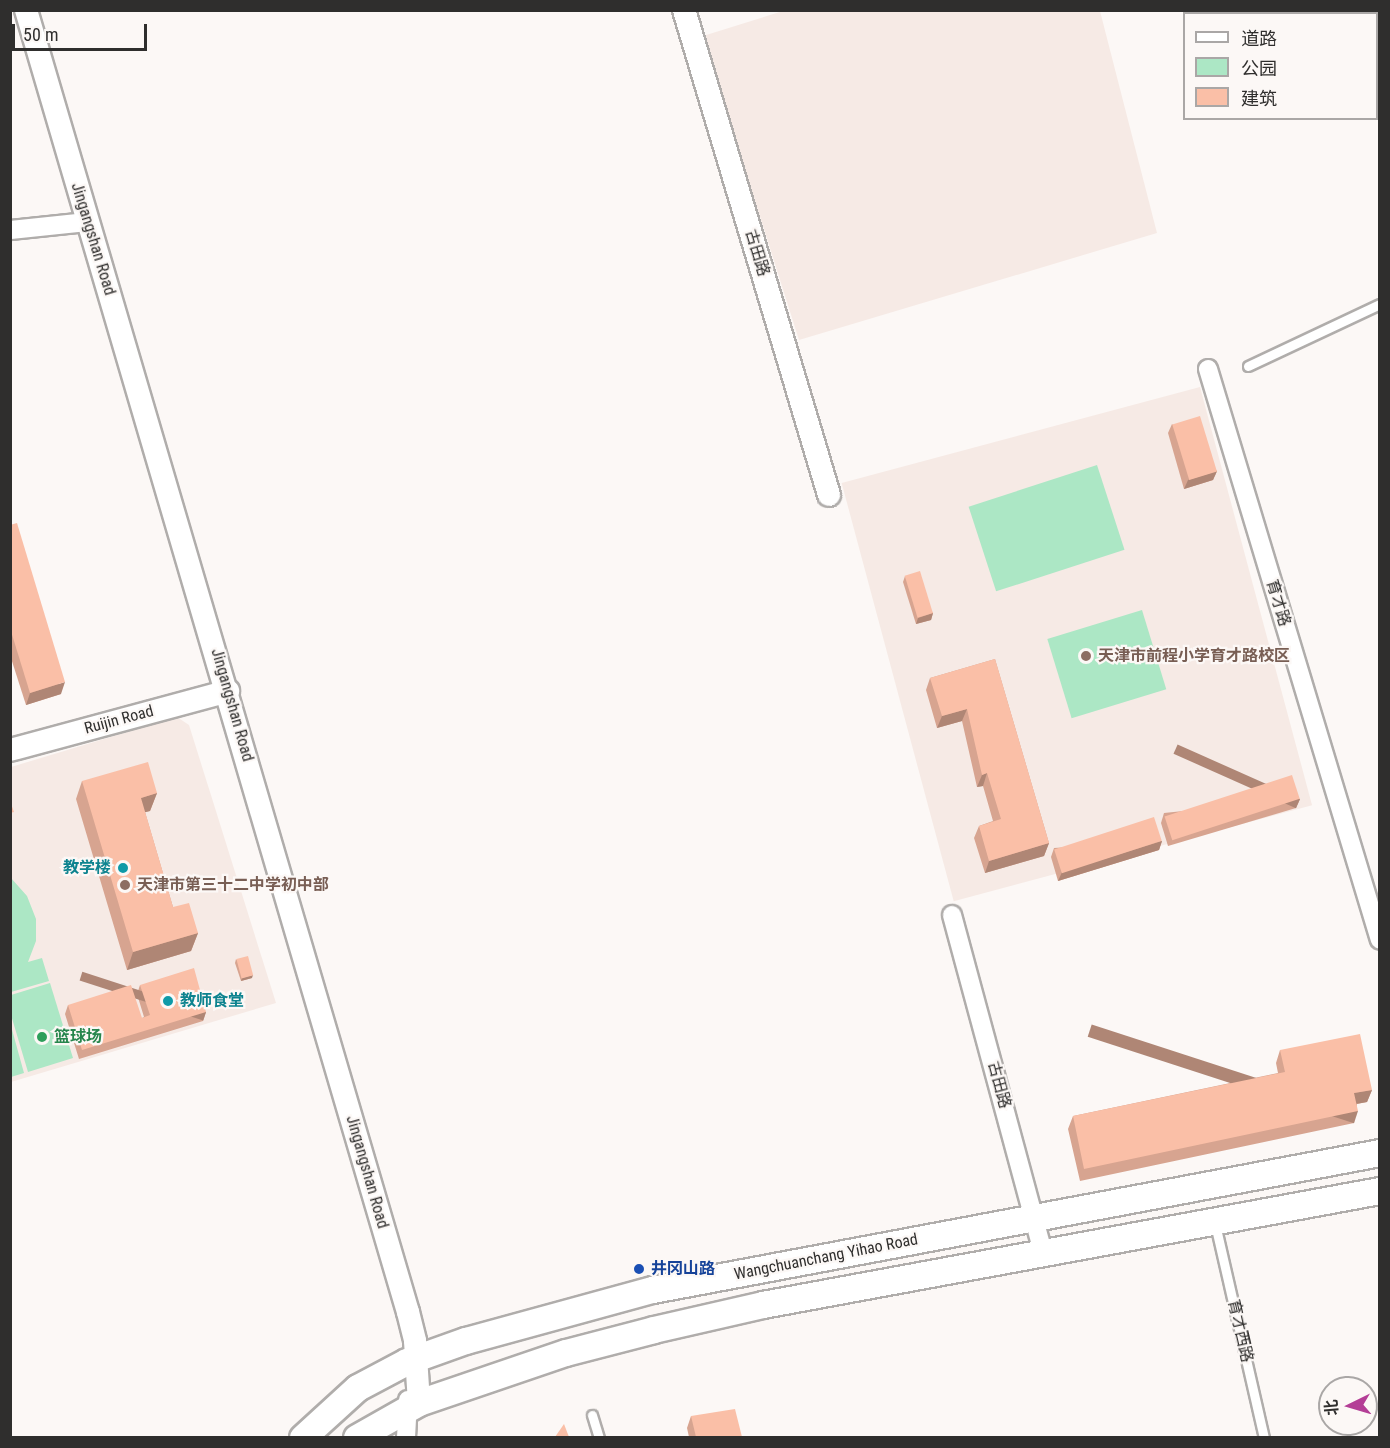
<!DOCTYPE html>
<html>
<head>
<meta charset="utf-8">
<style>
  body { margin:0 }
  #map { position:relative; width:1390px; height:1448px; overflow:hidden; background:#fcf8f6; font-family:"Roboto Condensed","Noto Sans SC",sans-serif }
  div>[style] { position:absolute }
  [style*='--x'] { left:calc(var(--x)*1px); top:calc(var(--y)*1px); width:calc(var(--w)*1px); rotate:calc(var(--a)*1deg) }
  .built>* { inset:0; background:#f6eae5; transform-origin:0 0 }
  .green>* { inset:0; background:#ace7c5; transform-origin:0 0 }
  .roads { filter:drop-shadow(2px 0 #b0adab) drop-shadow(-2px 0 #b0adab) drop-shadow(0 2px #b0adab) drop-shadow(0 -2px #b0adab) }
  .service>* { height:9px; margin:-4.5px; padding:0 4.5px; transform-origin:4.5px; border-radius:4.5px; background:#fff }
  .minor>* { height:18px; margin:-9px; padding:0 9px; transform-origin:9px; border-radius:9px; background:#fff }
  .tertiary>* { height:22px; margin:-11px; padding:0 11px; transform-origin:11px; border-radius:11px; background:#fff }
  .secondary>* { height:26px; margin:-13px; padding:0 13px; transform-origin:13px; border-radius:13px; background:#fff }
  .wall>* { inset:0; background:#d7a490 }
  .shaded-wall>* { inset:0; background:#af8675; transform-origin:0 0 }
  .building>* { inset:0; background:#fabfa7; transform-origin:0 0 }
  .dots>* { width:16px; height:16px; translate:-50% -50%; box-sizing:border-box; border:3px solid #fcf8f6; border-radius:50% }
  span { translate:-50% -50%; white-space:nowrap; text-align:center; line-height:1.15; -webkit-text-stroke:4.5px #fcf8f6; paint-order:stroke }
  .street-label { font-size:16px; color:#2f2e2d }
  .education-label { font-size:16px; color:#785e54; font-weight:700 }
  .left { translate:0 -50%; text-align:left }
  .culture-label { font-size:16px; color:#0d838f; font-weight:700 }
  .right { translate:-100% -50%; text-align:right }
  .leisure-label { font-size:16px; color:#27864d; font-weight:700 }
  .transit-label { font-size:16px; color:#164399; font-weight:700 }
  .frame { position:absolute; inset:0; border:12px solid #2f2e2d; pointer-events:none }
  .legend { position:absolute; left:1183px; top:12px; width:195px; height:108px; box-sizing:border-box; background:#fcf8f6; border:2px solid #aaa7a6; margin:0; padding:8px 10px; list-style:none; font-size:18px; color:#2f2e2d }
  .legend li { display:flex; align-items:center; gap:12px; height:30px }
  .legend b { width:30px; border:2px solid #aaa7a6 }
  .north { position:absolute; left:1318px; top:1376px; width:60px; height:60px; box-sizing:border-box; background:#fcf8f6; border:2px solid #aaa7a6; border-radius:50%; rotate:265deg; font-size:16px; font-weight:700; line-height:24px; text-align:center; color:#2f2e2d }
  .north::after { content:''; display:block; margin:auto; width:21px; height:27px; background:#b43e96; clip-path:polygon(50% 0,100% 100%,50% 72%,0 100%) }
  .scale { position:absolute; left:12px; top:24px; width:135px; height:27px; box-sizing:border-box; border:3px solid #2f2e2d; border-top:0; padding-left:8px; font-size:18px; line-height:21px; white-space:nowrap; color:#2f2e2d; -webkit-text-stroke:4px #fcf8f6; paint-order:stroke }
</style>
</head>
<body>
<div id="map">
  <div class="built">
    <i style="clip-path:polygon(783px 11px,1100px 11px,1157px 233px,799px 340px,703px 36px)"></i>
    <i style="left:1200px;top:387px;width:433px;height:371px;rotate:75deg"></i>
    <i style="clip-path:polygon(177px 717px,189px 725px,276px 1003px,11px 1082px,11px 767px)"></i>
  </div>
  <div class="green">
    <i style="left:1097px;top:465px;width:89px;height:135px;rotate:72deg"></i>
    <i style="left:1142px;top:610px;width:83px;height:99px;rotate:73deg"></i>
    <i style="clip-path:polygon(11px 878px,27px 896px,36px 919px,36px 941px,28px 962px,42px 958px,49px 981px,11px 992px)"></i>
    <i style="clip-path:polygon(50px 983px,73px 1058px,28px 1072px,11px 1015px,11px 995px)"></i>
    <i style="clip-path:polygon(11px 1026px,24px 1073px,11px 1077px,10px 1077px)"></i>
  </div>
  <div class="roads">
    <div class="service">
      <i style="--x:1248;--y:366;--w:146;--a:-25.2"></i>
      <i style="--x:1215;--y:1224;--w:220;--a:77.1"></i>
      <i style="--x:592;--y:1415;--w:24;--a:73"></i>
    </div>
    <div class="minor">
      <i style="--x:10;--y:230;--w:78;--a:-5.9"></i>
      <i style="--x:1208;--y:369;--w:596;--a:73.24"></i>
      <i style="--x:952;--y:915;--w:353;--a:74.9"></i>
      <i style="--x:406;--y:1438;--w:38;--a:-87"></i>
    </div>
    <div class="tertiary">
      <i style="--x:26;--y:10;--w:1357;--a:73.65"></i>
      <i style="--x:408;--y:1312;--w:30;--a:76"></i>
      <i style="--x:415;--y:1341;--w:62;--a:86.3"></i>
      <i style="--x:684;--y:10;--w:506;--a:73.35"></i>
      <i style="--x:10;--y:750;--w:226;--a:-15.1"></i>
    </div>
    <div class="secondary">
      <i style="--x:303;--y:1438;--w:74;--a:-42.3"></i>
      <i style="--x:358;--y:1388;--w:55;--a:-28"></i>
      <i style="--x:407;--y:1362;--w:63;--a:-19.6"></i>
      <i style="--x:466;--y:1341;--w:194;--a:-15.3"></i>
      <i style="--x:653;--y:1290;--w:740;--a:-10.67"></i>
      <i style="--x:357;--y:1438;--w:71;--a:-29.4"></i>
      <i style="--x:419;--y:1403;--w:155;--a:-18.8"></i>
      <i style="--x:566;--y:1353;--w:91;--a:-14.6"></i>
      <i style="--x:654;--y:1330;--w:112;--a:-12.9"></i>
      <i style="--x:763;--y:1305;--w:627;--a:-10.47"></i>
    </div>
  </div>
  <div class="wall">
    <i style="clip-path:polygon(1172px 424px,1217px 471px,1213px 480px,1184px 489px,1168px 433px)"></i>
    <i style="clip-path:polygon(10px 525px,61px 694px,26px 705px,10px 655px)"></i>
    <i style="clip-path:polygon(905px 576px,933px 613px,931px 620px,916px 624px,903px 582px)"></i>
    <i style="clip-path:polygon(995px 659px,1049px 843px,1044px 856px,985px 873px,974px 838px,979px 826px,993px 821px,983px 786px,977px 787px,962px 721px,937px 728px,926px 690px,930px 678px)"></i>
    <i style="clip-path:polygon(82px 781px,157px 793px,150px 811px,145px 812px,173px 907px,198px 933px,191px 951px,127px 970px,76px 799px)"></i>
    <i style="clip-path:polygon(1300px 799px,1296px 808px,1168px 846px,1161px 823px,1164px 813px)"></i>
    <i style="clip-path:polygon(1162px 841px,1159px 850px,1058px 881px,1051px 857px,1054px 848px)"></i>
    <i style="clip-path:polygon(236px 959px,252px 978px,241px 981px,235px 963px)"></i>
    <i style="clip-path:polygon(140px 985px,206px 1012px,203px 1021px,79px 1059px,65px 1014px,68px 1005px,142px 1018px,144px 1017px,137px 994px)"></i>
    <i style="clip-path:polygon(1280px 1050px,1372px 1090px,1367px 1102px,1357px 1104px,1354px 1123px,1080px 1181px,1068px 1129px,1073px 1116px,1278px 1073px,1276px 1063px)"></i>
    <i style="clip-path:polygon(691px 1416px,742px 1437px,689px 1437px,687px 1428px)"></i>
  </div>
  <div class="shaded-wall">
    <i style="clip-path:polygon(1217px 471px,1213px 480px,1184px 489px,1188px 480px)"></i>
    <i style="clip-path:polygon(933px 613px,931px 620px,916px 624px,918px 618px)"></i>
    <i style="clip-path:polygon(65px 682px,61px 694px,26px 705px,30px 693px)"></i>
    <i style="clip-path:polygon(967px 709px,962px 721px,937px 728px,942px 716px)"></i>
    <i style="clip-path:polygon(987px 773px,983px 786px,977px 787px,982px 775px)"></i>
    <i style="clip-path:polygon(157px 793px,150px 811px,134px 815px,141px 798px)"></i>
    <i style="left:1300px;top:799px;width:10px;height:134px;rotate:114deg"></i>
    <i style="clip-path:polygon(1162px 841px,1159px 850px,1058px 881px,1062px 872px)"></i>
    <i style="clip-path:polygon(1049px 843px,1044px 856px,985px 873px,989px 861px)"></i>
    <i style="clip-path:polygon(198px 933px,191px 951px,127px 970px,133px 952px)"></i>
    <i style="clip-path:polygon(253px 975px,252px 978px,241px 981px,242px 978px)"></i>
    <i style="left:206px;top:1012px;width:9px;height:130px;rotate:108deg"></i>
    <i style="clip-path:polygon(1372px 1090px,1367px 1102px,1350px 1105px,1354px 1093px)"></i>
    <i style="left:1358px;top:1111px;width:13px;height:280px;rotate:108deg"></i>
  </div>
  <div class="building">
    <i style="left:1200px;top:416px;width:58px;height:29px;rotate:73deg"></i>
    <i style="clip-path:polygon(17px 523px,65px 682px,30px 693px,10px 628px,10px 525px)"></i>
    <i style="left:920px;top:571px;width:44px;height:16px;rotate:73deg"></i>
    <i style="clip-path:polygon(995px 659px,1049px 843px,989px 861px,979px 826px,1001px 819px,987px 773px,982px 775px,967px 709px,942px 716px,930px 678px)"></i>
    <i style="clip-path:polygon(148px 762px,157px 793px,141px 798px,173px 907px,189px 903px,198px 933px,133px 952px,82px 781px)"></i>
    <i style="left:1292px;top:775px;width:25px;height:134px;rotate:72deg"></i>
    <i style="clip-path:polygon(10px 801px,14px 812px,10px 813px)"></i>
    <i style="left:1154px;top:817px;width:25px;height:105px;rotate:72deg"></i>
    <i style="left:248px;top:956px;width:20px;height:12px;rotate:75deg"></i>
    <i style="clip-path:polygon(194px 968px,206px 1012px,82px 1050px,68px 1005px,131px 985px,142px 1018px,150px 1015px,140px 985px)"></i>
    <i style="clip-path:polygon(1360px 1034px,1372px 1090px,1354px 1093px,1358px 1111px,1084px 1169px,1073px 1116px,1285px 1072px,1280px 1050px)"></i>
    <i style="clip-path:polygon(735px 1409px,742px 1437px,696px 1437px,691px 1416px)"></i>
    <i style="clip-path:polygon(564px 1424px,569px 1437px,555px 1437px)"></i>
  </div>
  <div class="dots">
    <i style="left:1086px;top:656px;background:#8d6e63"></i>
    <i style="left:123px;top:868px;background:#0f9aa8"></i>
    <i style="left:125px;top:885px;background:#8d6e63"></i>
    <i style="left:168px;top:1001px;background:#0f9aa8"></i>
    <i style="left:42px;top:1037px;background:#2e9e5b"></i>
    <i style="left:639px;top:1269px;background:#1a4fb4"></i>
  </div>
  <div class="street-label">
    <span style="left:93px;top:239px;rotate:73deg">Jingangshan Road</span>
    <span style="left:757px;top:253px;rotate:73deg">古田路</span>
    <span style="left:1278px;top:603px;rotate:73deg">育才路</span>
    <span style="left:232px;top:705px;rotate:74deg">Jingangshan Road</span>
    <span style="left:119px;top:720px;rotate:-15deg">Ruijin Road</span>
    <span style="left:999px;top:1085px;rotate:75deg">古田路</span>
    <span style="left:367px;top:1172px;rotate:74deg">Jingangshan Road</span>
    <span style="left:826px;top:1257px;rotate:-11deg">Wangchuanchang Yihao Road</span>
    <span style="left:1240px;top:1331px;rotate:77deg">育才西路</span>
  </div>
  <div class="education-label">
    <span class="left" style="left:1098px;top:656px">天津市前程小学育才路校区</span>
    <span class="left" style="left:137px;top:885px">天津市第三十二中学初中部</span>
  </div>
  <div class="culture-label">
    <span class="right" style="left:111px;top:868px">教学楼</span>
    <span class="left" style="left:180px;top:1001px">教师食堂</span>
  </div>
  <div class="leisure-label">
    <span class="left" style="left:54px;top:1037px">篮球场</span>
  </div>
  <div class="transit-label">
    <span class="left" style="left:651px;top:1269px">井冈山路</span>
  </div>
  <div class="frame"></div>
  <ul class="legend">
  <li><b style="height:8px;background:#fff"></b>道路</li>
  <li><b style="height:16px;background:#ace7c5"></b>公园</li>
  <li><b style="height:16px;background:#fabfa7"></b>建筑</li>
  </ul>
  <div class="north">北</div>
  <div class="scale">50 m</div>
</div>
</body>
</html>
